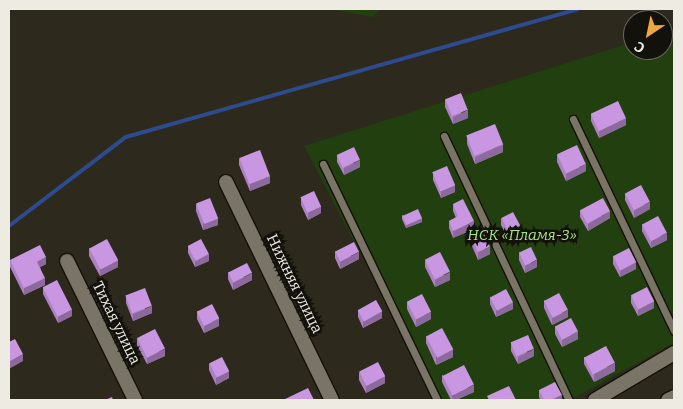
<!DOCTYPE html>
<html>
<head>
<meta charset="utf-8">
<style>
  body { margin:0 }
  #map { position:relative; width:683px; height:409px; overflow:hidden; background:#2d291c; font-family:Bitter,serif }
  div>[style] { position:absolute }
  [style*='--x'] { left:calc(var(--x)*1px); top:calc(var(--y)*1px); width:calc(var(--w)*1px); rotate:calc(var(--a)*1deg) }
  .green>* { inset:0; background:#223f0f }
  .stream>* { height:4px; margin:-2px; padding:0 2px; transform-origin:2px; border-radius:2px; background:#2d4b8f }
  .roads { filter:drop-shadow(1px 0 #151106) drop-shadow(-1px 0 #151106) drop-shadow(0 1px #151106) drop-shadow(0 -1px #151106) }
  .lane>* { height:7px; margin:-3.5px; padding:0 3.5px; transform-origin:3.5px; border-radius:3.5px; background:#797466 }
  .street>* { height:14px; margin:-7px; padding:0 7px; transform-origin:7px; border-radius:7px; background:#797466 }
  .secondary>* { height:15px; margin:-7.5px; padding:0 7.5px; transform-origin:7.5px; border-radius:7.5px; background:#797466 }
  .wall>* { inset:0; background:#ad82c2 }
  .shaded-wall>* { inset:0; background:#8d6a9e }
  .building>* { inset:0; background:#c997e2; transform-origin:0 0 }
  span { translate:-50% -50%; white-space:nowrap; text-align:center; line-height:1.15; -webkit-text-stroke:5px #13110c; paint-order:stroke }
  .park-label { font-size:15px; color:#a5e57f; font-style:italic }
  .street-label { font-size:15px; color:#eeebe3 }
  .frame { position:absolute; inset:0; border:10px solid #eeebe3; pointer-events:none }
  .north { position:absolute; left:623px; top:10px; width:50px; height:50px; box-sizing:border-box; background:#13110c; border:1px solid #6b6862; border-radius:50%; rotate:214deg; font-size:14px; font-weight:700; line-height:20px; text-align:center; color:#eeebe3 }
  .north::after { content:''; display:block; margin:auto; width:18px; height:22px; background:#efa73e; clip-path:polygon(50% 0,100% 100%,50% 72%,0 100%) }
</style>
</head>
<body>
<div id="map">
  <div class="green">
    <i style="clip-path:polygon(329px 9px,381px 9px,372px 17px)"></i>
    <i style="clip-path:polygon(674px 29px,674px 343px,570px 400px,437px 400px,304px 146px,633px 42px,633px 50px,663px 50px,663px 33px)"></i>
  </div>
  <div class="stream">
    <i style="--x:9;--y:226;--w:147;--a:-37.3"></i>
    <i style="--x:126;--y:137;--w:469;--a:-15.8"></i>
  </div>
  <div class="roads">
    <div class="lane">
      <i style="--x:573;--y:119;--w:235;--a:64.5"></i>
      <i style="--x:444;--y:136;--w:292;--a:64.7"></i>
      <i style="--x:323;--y:164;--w:262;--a:64.2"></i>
    </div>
    <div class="street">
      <i style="--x:226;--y:182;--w:242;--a:64.1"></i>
      <i style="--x:67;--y:261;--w:155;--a:63.9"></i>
      <i style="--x:595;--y:400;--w:92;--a:-30.7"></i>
    </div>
    <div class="secondary">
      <i style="--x:668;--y:400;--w:7;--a:-27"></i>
    </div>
  </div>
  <div class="wall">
    <i style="clip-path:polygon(445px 99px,468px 118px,453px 124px,445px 107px)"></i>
    <i style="clip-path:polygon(591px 114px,626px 125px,599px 138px,591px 121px)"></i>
    <i style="clip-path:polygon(467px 137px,503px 152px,475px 164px,467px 144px)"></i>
    <i style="clip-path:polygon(337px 155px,360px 167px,344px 175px,337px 162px)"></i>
    <i style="clip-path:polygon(557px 155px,586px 171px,566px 181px,557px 162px)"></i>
    <i style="clip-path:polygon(239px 158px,270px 183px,250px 191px,239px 165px)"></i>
    <i style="clip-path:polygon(433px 173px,455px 192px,441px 198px,433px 180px)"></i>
    <i style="clip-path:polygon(625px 193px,650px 209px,634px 218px,625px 200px)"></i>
    <i style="clip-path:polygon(301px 198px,321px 213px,308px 220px,301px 205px)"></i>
    <i style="clip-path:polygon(196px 204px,218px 225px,203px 230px,196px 211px)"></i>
    <i style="clip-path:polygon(453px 204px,474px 229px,453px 238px,449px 228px,449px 221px,456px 218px,453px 211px)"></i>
    <i style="clip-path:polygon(580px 210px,610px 218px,588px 231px,580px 217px)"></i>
    <i style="clip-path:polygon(402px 215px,422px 222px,406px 228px,402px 219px)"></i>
    <i style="clip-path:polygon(501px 218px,520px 233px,508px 238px,501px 225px)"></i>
    <i style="clip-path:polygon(642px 224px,667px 240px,651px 248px,642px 231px)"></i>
    <i style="clip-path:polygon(472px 239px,490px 254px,478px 260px,472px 246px)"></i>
    <i style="clip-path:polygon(188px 246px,209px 261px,195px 267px,188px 253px)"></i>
    <i style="clip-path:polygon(89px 248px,118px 267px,100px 276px,89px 256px)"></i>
    <i style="clip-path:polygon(335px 251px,359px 259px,340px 269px,335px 258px)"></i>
    <i style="clip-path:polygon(519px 252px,537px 267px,525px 273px,519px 260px)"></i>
    <i style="clip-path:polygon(613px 257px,636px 269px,620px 277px,613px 264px)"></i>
    <i style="clip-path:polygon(10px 260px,46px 264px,40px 267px,45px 285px,24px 295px,10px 267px)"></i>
    <i style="clip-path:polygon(425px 260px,450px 280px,435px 287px,425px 267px)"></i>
    <i style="clip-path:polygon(228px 272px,252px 280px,233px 290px,228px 279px)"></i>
    <i style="clip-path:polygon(43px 287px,72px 316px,58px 323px,43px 294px)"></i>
    <i style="clip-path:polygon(126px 296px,152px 313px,133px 321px,126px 303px)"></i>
    <i style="clip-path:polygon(631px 296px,654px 308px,638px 316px,631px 303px)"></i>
    <i style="clip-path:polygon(490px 297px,513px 309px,496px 317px,490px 304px)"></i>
    <i style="clip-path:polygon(544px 300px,568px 317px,552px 325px,544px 308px)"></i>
    <i style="clip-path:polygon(407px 302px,431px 319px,416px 327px,407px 309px)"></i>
    <i style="clip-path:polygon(358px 310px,382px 318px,363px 328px,358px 317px)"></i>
    <i style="clip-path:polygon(197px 311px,219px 326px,204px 333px,197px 319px)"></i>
    <i style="clip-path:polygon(555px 326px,578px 339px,562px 347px,555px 334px)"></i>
    <i style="clip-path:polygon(426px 336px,453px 357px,436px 365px,426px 343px)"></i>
    <i style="clip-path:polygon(137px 338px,165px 356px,147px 364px,137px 345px)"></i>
    <i style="clip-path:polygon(511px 344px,534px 356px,518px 364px,511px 351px)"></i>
    <i style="clip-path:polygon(584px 357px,615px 371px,594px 382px,584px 364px)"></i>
    <i style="clip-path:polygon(209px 363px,229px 378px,216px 385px,209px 370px)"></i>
    <i style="clip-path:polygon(359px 372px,385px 383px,366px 393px,359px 380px)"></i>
    <i style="clip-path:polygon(442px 375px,474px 392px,456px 400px,451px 400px,442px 382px)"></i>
    <i style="clip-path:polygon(539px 390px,562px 400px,540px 400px,539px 397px)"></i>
  </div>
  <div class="shaded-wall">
    <i style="clip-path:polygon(468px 110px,468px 118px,453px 124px,453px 117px)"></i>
    <i style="clip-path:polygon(626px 118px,626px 125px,599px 138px,599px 131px)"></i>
    <i style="clip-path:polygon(503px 144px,503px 152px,475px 164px,475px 157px)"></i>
    <i style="clip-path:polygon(360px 160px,360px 167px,344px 175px,344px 168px)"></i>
    <i style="clip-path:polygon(586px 164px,586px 171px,566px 181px,566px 174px)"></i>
    <i style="clip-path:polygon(270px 176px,270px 183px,250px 191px,250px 184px)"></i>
    <i style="clip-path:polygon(455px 185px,455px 192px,441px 198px,441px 191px)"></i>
    <i style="clip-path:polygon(650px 202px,650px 209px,634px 218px,634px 210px)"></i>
    <i style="clip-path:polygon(321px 206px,321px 213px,308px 220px,308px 212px)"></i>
    <i style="clip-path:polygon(610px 211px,610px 218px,588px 231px,588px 224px)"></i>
    <i style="clip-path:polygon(218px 218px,218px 225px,203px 230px,203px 223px)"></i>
    <i style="clip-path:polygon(422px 218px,422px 222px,406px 228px,406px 225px)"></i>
    <i style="clip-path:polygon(474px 221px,474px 229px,453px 238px,453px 231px)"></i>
    <i style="clip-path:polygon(520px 225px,520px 233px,508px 238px,508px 231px)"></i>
    <i style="clip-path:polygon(667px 233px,667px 240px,651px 248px,651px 241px)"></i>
    <i style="clip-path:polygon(490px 247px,490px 254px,478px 260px,478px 252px)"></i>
    <i style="clip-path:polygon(359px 252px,359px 259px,340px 269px,340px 262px)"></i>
    <i style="clip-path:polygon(209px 254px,209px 261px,195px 267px,195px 260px)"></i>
    <i style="clip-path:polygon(46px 257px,46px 264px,37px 269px,37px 262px)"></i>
    <i style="clip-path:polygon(118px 260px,118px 267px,100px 276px,100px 269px)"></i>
    <i style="clip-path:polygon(537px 260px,537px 267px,525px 273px,525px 266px)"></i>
    <i style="clip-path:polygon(636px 262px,636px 269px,620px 277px,620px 270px)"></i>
    <i style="clip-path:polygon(450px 272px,450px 280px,435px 287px,435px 280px)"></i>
    <i style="clip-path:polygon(252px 273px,252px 280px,233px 290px,233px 283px)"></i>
    <i style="clip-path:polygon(45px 278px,45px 285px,24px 295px,24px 288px)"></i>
    <i style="clip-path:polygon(654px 301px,654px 308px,638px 316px,638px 309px)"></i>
    <i style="clip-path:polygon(513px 302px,513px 309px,496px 317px,496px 310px)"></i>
    <i style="clip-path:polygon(152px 306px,152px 313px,133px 321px,133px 314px)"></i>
    <i style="clip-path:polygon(72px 309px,72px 316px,58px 323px,58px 316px)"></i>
    <i style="clip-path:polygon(568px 310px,568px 317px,552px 325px,552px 318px)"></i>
    <i style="clip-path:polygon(382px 311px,382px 318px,363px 328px,363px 321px)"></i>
    <i style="clip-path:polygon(431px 312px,431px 319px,416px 327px,416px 319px)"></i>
    <i style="clip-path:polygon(219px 318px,219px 326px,204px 333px,204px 326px)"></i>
    <i style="clip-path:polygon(578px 331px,578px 339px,562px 347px,562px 340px)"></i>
    <i style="clip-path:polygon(165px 349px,165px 356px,147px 364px,147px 357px)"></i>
    <i style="clip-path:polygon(453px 349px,453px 357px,436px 365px,436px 357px)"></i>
    <i style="clip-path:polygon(534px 349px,534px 356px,518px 364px,518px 357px)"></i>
    <i style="clip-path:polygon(23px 354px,23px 361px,9px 369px,9px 362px)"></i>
    <i style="clip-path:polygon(615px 363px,615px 371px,594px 382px,594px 374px)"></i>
    <i style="clip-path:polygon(229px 371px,229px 378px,216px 385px,216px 377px)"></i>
    <i style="clip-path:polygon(385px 376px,385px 383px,366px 393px,366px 386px)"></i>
    <i style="clip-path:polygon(474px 385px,474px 392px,456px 400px,452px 400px,452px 395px)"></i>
    <i style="clip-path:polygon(562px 395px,562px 400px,551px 400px)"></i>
  </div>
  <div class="building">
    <i style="left:461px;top:93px;width:18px;height:17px;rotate:68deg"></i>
    <i style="left:618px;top:101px;width:19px;height:30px;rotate:65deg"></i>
    <i style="left:495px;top:124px;width:22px;height:31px;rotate:68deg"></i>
    <i style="left:577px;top:145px;width:21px;height:22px;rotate:65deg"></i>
    <i style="left:354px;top:147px;width:14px;height:19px;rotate:65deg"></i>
    <i style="left:260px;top:150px;width:28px;height:22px;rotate:69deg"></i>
    <i style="left:447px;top:166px;width:21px;height:16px;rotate:67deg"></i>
    <i style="left:641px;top:185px;width:19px;height:18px;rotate:62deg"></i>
    <i style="left:314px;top:191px;width:17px;height:15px;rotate:65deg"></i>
    <i style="left:210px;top:198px;width:22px;height:15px;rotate:68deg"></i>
    <i style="left:603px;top:198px;width:15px;height:26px;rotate:62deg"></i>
    <i style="clip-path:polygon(463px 199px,474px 221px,453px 231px,449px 221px,458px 216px,453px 204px)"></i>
    <i style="left:418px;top:209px;width:10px;height:17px;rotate:66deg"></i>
    <i style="left:513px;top:212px;width:15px;height:13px;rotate:62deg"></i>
    <i style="left:658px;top:216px;width:19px;height:18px;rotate:62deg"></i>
    <i style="left:484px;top:233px;width:15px;height:13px;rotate:67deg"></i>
    <i style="left:107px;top:239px;width:24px;height:20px;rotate:62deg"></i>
    <i style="left:201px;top:239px;width:17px;height:15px;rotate:62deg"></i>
    <i style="left:354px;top:242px;width:11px;height:21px;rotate:63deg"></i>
    <i style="clip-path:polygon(40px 245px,46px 257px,37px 262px,45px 278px,24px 288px,10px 260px)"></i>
    <i style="left:531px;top:247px;width:14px;height:13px;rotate:65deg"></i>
    <i style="left:629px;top:248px;width:16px;height:18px;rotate:63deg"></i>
    <i style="left:440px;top:252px;width:22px;height:17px;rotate:63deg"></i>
    <i style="left:247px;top:263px;width:11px;height:21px;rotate:63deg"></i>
    <i style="left:57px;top:280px;width:33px;height:16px;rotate:63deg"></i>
    <i style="left:647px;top:287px;width:16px;height:18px;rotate:63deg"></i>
    <i style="left:145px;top:288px;width:19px;height:21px;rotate:69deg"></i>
    <i style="left:506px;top:289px;width:15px;height:18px;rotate:62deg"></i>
    <i style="left:559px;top:293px;width:19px;height:17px;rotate:62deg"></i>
    <i style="left:422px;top:294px;width:20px;height:17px;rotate:63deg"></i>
    <i style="left:376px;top:300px;width:13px;height:21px;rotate:61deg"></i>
    <i style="left:212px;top:304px;width:16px;height:17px;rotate:63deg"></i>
    <i style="left:571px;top:318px;width:15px;height:18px;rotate:62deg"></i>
    <i style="left:442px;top:328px;width:24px;height:18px;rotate:62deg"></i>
    <i style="left:155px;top:329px;width:22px;height:20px;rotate:63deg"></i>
    <i style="left:528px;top:335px;width:15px;height:19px;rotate:67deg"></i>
    <i style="clip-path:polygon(15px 339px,23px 354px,9px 362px,9px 342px)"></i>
    <i style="left:606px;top:346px;width:19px;height:25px;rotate:62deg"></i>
    <i style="left:222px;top:357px;width:16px;height:14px;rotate:63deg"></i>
    <i style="left:378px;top:362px;width:16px;height:21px;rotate:63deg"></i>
    <i style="left:464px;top:365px;width:22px;height:24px;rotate:63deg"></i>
    <i style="clip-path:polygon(555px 382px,562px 395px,551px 400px,544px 400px,539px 390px)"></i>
    <i style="clip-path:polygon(509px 386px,516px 400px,489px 400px,487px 396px)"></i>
    <i style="clip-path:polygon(308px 388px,314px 400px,283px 400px)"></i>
    <i style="clip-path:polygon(112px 397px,113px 400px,105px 400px)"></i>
  </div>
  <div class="park-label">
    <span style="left:522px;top:236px">НСК «Пламя-3»</span>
  </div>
  <div class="street-label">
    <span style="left:294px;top:284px;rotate:64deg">Нижняя улица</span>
    <span style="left:116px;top:323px;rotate:64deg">Тихая улица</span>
  </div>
  <div class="frame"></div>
  <div class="north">С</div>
</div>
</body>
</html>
